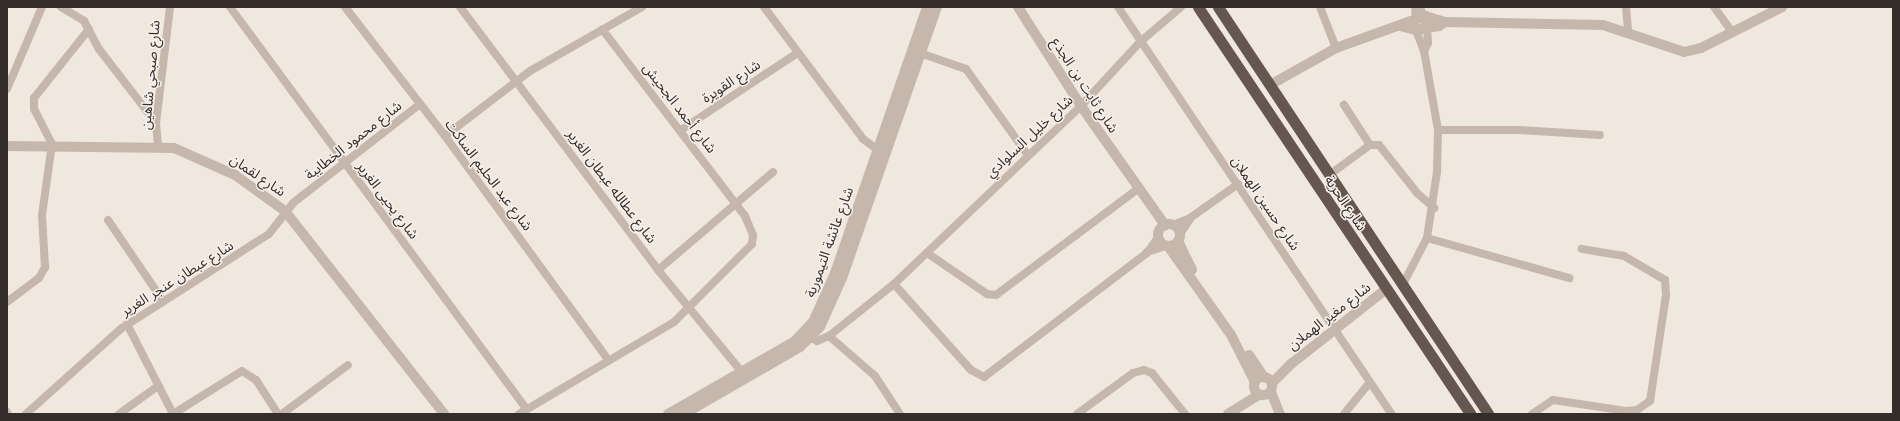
<!DOCTYPE html>
<html>
<head>
<meta charset="utf-8">
<style>
  body { margin:0 }
  #map { position:relative; width:1900px; height:421px; overflow:hidden; background:#f0e7df; font-family:"DM Sans","Noto Sans Arabic",sans-serif }
  div>[style] { position:absolute }
  [style*='--x'] { left:calc(var(--x)*1px); top:calc(var(--y)*1px); width:calc(var(--w)*1px); rotate:calc(var(--a)*1deg) }
  .minor>* { height:8px; margin:-4px; padding:0 4px; transform-origin:4px; border-radius:4px; background:#c6b7ac }
  .tertiary>* { height:10px; margin:-5px; padding:0 5px; transform-origin:5px; border-radius:5px; background:#c6b7ac }
  .tertiary>.ring { margin:-5px; padding:0; box-sizing:content-box; background:none; border:10px solid #c6b7ac; border-radius:50% }
  .trunk>* { height:11px; margin:-5.5px; padding:0 5.5px; transform-origin:5.5px; border-radius:5.5px; background:#655650 }
  span { translate:-50% -50%; white-space:nowrap; text-align:center; line-height:1.15; -webkit-text-stroke:3px #f8f1eb; paint-order:stroke }
  .street-label { font-size:14px; color:#352d2a }
  .frame { position:absolute; inset:0; border:8px solid #352d2a; pointer-events:none }
</style>
</head>
<body>
<div id="map">
  <div class="minor">
    <i style="--x:61;--y:7;--w:27;--a:31"></i>
    <i style="--x:84;--y:21;--w:32;--a:62"></i>
    <i style="--x:99;--y:49;--w:93;--a:52.4"></i>
    <i style="--x:230;--y:7;--w:499;--a:53.6"></i>
    <i style="--x:345;--y:7;--w:163;--a:52.2"></i>
    <i style="--x:445;--y:136;--w:278;--a:53.9"></i>
    <i style="--x:460;--y:7;--w:329;--a:53"></i>
    <i style="--x:658;--y:270;--w:137;--a:50.6"></i>
    <i style="--x:764;--y:7;--w:165;--a:53.1"></i>
    <i style="--x:863;--y:139;--w:17;--a:36"></i>
    <i style="--x:1118;--y:7;--w:491;--a:56.1"></i>
    <i style="--x:1320;--y:7;--w:44;--a:68.7"></i>
    <i style="--x:1420;--y:7;--w:22;--a:72"></i>
    <i style="--x:1427;--y:28;--w:15;--a:86"></i>
    <i style="--x:1428;--y:43;--w:9;--a:117"></i>
    <i style="--x:1626;--y:7;--w:23;--a:85"></i>
    <i style="--x:1714;--y:7;--w:31;--a:54"></i>
    <i style="--x:920;--y:53;--w:49;--a:19.2"></i>
    <i style="--x:966;--y:69;--w:105;--a:54.3"></i>
    <i style="--x:7;--y:89;--w:89;--a:-66.9"></i>
    <i style="--x:681;--y:130;--w:138;--a:-33.5"></i>
    <i style="--x:1438;--y:130;--w:81;--a:0"></i>
    <i style="--x:1519;--y:130;--w:81;--a:3.5"></i>
    <i style="--x:445;--y:136;--w:107;--a:-37.4"></i>
    <i style="--x:530;--y:71;--w:129;--a:-29.7"></i>
    <i style="--x:1370;--y:145;--w:9;--a:0"></i>
    <i style="--x:1379;--y:145;--w:61;--a:51.6"></i>
    <i style="--x:1417;--y:193;--w:23;--a:41"></i>
    <i style="--x:158;--y:146;--w:23;--a:-95"></i>
    <i style="--x:156;--y:123;--w:117;--a:-83.1"></i>
    <i style="--x:1329;--y:175;--w:51;--a:-36.2"></i>
    <i style="--x:1370;--y:145;--w:48;--a:-123"></i>
    <i style="--x:108;--y:220;--w:98;--a:55.8"></i>
    <i style="--x:1173;--y:225;--w:18;--a:-22"></i>
    <i style="--x:1190;--y:218;--w:59;--a:-35.3"></i>
    <i style="--x:1180;--y:234;--w:18;--a:-56"></i>
    <i style="--x:1427;--y:238;--w:148;--a:15.7"></i>
    <i style="--x:1147;--y:252;--w:19;--a:-18"></i>
    <i style="--x:927;--y:253;--w:73;--a:34.3"></i>
    <i style="--x:987;--y:294;--w:9;--a:6"></i>
    <i style="--x:996;--y:295;--w:179;--a:-36.8"></i>
    <i style="--x:658;--y:270;--w:151;--a:-40.4"></i>
    <i style="--x:894;--y:284;--w:115;--a:48.2"></i>
    <i style="--x:971;--y:370;--w:15;--a:28"></i>
    <i style="--x:984;--y:377;--w:205;--a:-37.3"></i>
    <i style="--x:1147;--y:253;--w:19;--a:-55"></i>
    <i style="--x:1402;--y:286;--w:54;--a:-62.5"></i>
    <i style="--x:1427;--y:238;--w:67;--a:-81.4"></i>
    <i style="--x:1437;--y:172;--w:42;--a:-88.6"></i>
    <i style="--x:1438;--y:130;--w:80;--a:-100"></i>
    <i style="--x:1424;--y:51;--w:22;--a:-111"></i>
    <i style="--x:1416;--y:30;--w:23;--a:-92"></i>
    <i style="--x:7;--y:302;--w:40;--a:-37"></i>
    <i style="--x:39;--y:278;--w:13;--a:-61"></i>
    <i style="--x:45;--y:267;--w:52;--a:-93.3"></i>
    <i style="--x:42;--y:215;--w:72;--a:-82"></i>
    <i style="--x:52;--y:144;--w:39;--a:-117"></i>
    <i style="--x:34;--y:109;--w:11;--a:-90"></i>
    <i style="--x:34;--y:98;--w:88;--a:-51.4"></i>
    <i style="--x:127;--y:324;--w:101;--a:62.9"></i>
    <i style="--x:805;--y:334;--w:14;--a:30"></i>
    <i style="--x:817;--y:341;--w:13;--a:-23"></i>
    <i style="--x:829;--y:336;--w:83;--a:-38.7"></i>
    <i style="--x:894;--y:284;--w:258;--a:-43.6"></i>
    <i style="--x:1081;--y:106;--w:87;--a:-47.3"></i>
    <i style="--x:1140;--y:42;--w:54;--a:-40.5"></i>
    <i style="--x:829;--y:336;--w:61;--a:41"></i>
    <i style="--x:875;--y:376;--w:45;--a:56.7"></i>
    <i style="--x:7;--y:412;--w:2;--a:63"></i>
    <i style="--x:26;--y:414;--w:129;--a:-41.9"></i>
    <i style="--x:122;--y:328;--w:174;--a:-32.6"></i>
    <i style="--x:269;--y:234;--w:39;--a:-52"></i>
    <i style="--x:293;--y:203;--w:160;--a:-37.9"></i>
    <i style="--x:119;--y:414;--w:48;--a:-35.7"></i>
    <i style="--x:173;--y:414;--w:81;--a:-31.9"></i>
    <i style="--x:242;--y:371;--w:17;--a:33"></i>
    <i style="--x:256;--y:380;--w:40;--a:57.1"></i>
    <i style="--x:282;--y:414;--w:82;--a:-36.6"></i>
    <i style="--x:519;--y:414;--w:180;--a:-30.7"></i>
    <i style="--x:674;--y:322;--w:110;--a:-45"></i>
    <i style="--x:752;--y:244;--w:9;--a:-84"></i>
    <i style="--x:753;--y:235;--w:21;--a:-113"></i>
    <i style="--x:745;--y:216;--w:235;--a:-127.4"></i>
    <i style="--x:1077;--y:414;--w:69;--a:-36.2"></i>
    <i style="--x:1133;--y:373;--w:11;--a:-15"></i>
    <i style="--x:1144;--y:370;--w:9;--a:21"></i>
    <i style="--x:1152;--y:373;--w:53;--a:51.2"></i>
    <i style="--x:1344;--y:414;--w:41;--a:-50.9"></i>
    <i style="--x:1532;--y:414;--w:25;--a:-34"></i>
    <i style="--x:1553;--y:400;--w:75;--a:8.5"></i>
    <i style="--x:1627;--y:411;--w:10;--a:-6"></i>
    <i style="--x:1637;--y:410;--w:16;--a:-35"></i>
    <i style="--x:1650;--y:401;--w:107;--a:-81.4"></i>
    <i style="--x:1666;--y:295;--w:15;--a:-94"></i>
    <i style="--x:1665;--y:280;--w:48;--a:-149.7"></i>
    <i style="--x:1624;--y:256;--w:43;--a:-170.5"></i>
  </div>
  <div class="tertiary">
    <i style="--x:1018;--y:7;--w:117;--a:57.5"></i>
    <i style="--x:1081;--y:106;--w:146;--a:54.8"></i>
    <i style="--x:1400;--y:26;--w:16;--a:14"></i>
    <i style="--x:1416;--y:30;--w:23;--a:-10"></i>
    <i style="--x:1439;--y:26;--w:7;--a:-34"></i>
    <i style="--x:1270;--y:85;--w:76;--a:-29.3"></i>
    <i style="--x:1336;--y:48;--w:95;--a:-19.8"></i>
    <i style="--x:1425;--y:16;--w:21;--a:17"></i>
    <i style="--x:1445;--y:22;--w:158;--a:1.1"></i>
    <i style="--x:1603;--y:25;--w:85;--a:18.4"></i>
    <i style="--x:1684;--y:52;--w:17;--a:-13"></i>
    <i style="--x:1701;--y:48;--w:91;--a:-26.8"></i>
    <i style="--x:7;--y:146;--w:167;--a:0.7"></i>
    <i style="--x:174;--y:148;--w:67;--a:23.9"></i>
    <i style="--x:235;--y:175;--w:62;--a:35.8"></i>
    <i style="--x:285;--y:211;--w:258;--a:51.9"></i>
    <i class="ring" style="left:1158px;top:224px;width:12px;height:12px"></i>
    <i style="--x:1178;--y:241;--w:32;--a:64"></i>
    <i style="--x:1168;--y:246;--w:109;--a:54.7"></i>
    <i style="--x:1231;--y:335;--w:53;--a:62.9"></i>
    <i style="--x:1249;--y:355;--w:27;--a:56"></i>
    <i class="ring" style="left:1254px;top:377px;width:8px;height:8px"></i>
    <i style="--x:1272;--y:383;--w:27;--a:-45"></i>
    <i style="--x:1291;--y:364;--w:120;--a:-38.2"></i>
    <i style="--x:1271;--y:392;--w:24;--a:68"></i>
    <i style="--x:668;--y:414;--w:146;--a:-29.9"></i>
    <i style="--x:795;--y:341;--w:26;--a:-47"></i>
    <i style="--x:813;--y:322;--w:54;--a:-65.8"></i>
    <i style="--x:835;--y:273;--w:281;--a:-70.9"></i>
    <i style="--x:684;--y:414;--w:134;--a:-30"></i>
    <i style="--x:800;--y:347;--w:28;--a:-45"></i>
    <i style="--x:820;--y:327;--w:54;--a:-65.8"></i>
    <i style="--x:842;--y:278;--w:287;--a:-70.7"></i>
    <i style="--x:1228;--y:414;--w:36;--a:-32"></i>
  </div>
  <div class="trunk">
    <i style="--x:1198;--y:7;--w:490;--a:56.2"></i>
    <i style="--x:1218;--y:7;--w:488;--a:56.4"></i>
  </div>
  <div class="street-label">
    <span style="left:150px;top:75px;rotate:-85deg">شارع صبحي شاهين</span>
    <span style="left:731px;top:81px;rotate:-33deg">شارع القويرة</span>
    <span style="left:1085px;top:85px;rotate:57deg">شارع ثابت بن الجذع</span>
    <span style="left:680px;top:108px;rotate:52deg">شارع أحمد الجحيش</span>
    <span style="left:1029px;top:136px;rotate:-43deg">شارع خليل السلوادي</span>
    <span style="left:353px;top:140px;rotate:-38deg">شارع محمود الخطايبة</span>
    <span style="left:258px;top:175px;rotate:34deg">شارع لقمان</span>
    <span style="left:489px;top:175px;rotate:53deg">شارع عبد الحليم الساكت</span>
    <span style="left:612px;top:186px;rotate:53deg">شارع عطالله عبطان الغرير</span>
    <span style="left:388px;top:200px;rotate:53deg">شارع يحيى الغرير</span>
    <span style="left:1266px;top:203px;rotate:56deg">شارع حسين الهملان</span>
    <span style="left:1346px;top:203px;rotate:56deg">شارع الحرية</span>
    <span style="left:829px;top:242px;rotate:-70deg">شارع عائشة التيمورية</span>
    <span style="left:177px;top:278px;rotate:-32deg">شارع عبطان عنجر الغرير</span>
    <span style="left:1329px;top:316px;rotate:-38deg">شارع مغير الهملان</span>
  </div>
  <div class="frame"></div>
</div>
</body>
</html>
